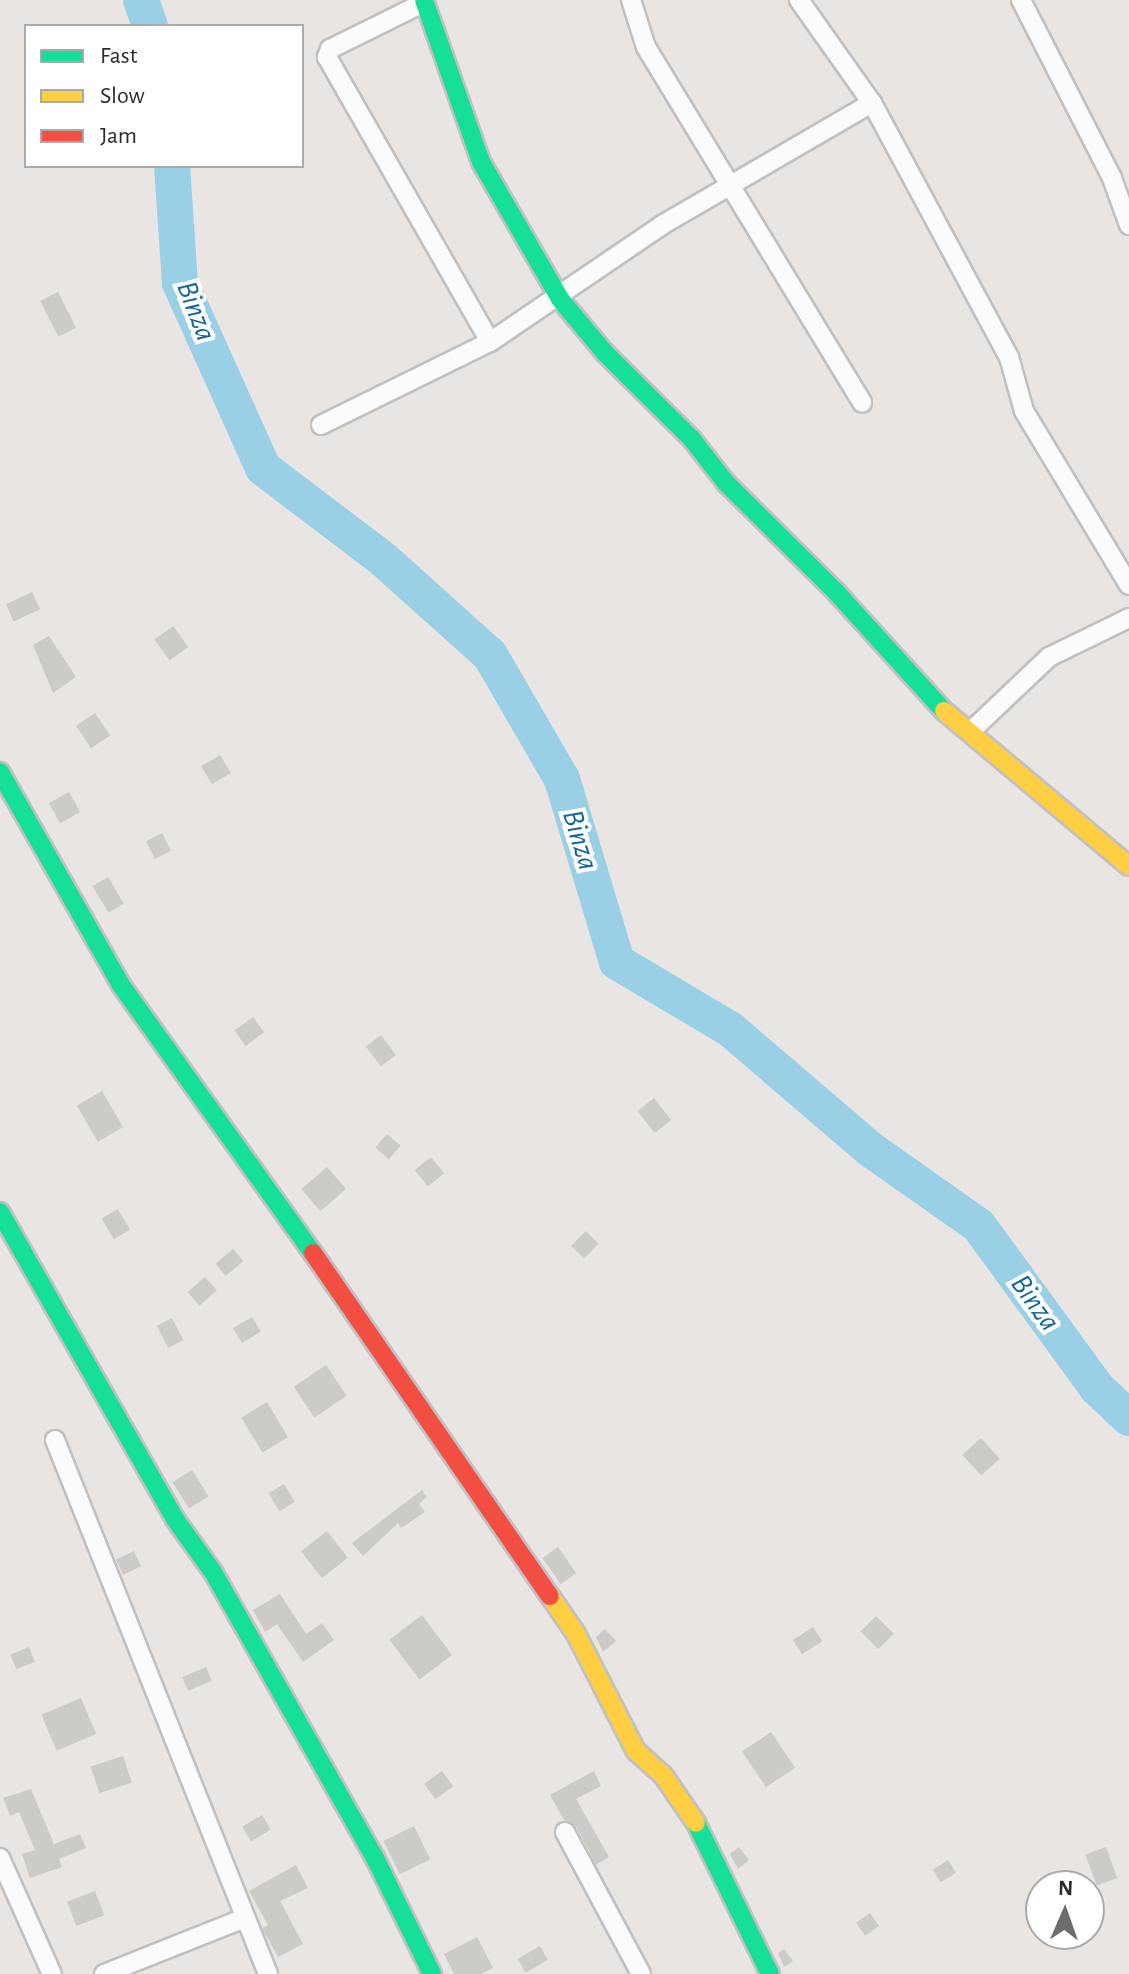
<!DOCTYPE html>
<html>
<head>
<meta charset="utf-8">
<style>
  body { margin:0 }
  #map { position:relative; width:1129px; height:1974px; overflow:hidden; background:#e8e5e2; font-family:"Alegreya Sans",sans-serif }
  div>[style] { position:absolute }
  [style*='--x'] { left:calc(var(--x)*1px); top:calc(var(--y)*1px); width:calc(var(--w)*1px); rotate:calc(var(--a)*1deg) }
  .river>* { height:36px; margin:-18px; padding:0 18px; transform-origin:18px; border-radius:18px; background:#9ad0e6 }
  .building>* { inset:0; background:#cdcbc8; transform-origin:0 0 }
  .roads { filter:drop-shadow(2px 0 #c2c1c1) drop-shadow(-2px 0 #c2c1c1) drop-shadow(0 2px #c2c1c1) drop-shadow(0 -2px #c2c1c1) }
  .street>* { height:18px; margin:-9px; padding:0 9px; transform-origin:9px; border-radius:9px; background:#fcfbfb }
  .fast>* { height:18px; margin:-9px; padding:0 9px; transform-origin:9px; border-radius:9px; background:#16e098 }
  .slow>* { height:18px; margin:-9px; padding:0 9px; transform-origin:9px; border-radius:9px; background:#ffcf43 }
  .jam>* { height:18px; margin:-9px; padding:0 9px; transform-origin:9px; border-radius:9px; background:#f24e42 }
  span { translate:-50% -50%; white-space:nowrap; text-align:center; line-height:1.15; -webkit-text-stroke:8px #fff; paint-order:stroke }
  .water-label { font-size:30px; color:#166693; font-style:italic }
  .legend { position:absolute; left:24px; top:24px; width:280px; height:144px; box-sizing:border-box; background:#fff; border:2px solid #aaa; margin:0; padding:10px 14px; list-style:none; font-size:24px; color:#2b2b2b }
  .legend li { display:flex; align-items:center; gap:16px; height:40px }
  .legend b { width:40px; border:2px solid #aaa }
  .north { position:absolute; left:1025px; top:1870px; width:80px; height:80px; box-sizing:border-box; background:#fff; border:2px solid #aaa; border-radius:50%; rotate:2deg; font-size:22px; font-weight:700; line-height:32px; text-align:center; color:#2b2b2b }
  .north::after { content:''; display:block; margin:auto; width:28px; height:36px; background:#6d6c6b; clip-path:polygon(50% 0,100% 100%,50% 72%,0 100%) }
</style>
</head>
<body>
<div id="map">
  <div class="river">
    <i style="--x:141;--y:0;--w:28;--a:71"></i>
    <i style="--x:172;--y:166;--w:117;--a:86.1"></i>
    <i style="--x:180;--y:283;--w:203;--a:65.8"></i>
    <i style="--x:263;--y:468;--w:152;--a:37.2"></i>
    <i style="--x:384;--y:560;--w:142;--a:41.9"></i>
    <i style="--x:490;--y:655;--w:143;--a:59.9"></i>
    <i style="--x:562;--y:779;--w:191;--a:73.3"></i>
    <i style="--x:617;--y:962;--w:131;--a:30.7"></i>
    <i style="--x:730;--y:1029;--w:184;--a:40.6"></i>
    <i style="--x:870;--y:1149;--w:133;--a:35.2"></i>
    <i style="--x:979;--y:1226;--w:200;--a:53.9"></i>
    <i style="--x:1097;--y:1388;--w:44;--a:43.2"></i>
  </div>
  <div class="building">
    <i style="left:58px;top:292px;width:40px;height:20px;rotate:63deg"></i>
    <i style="left:32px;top:592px;width:19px;height:29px;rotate:65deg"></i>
    <i style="left:173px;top:626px;width:26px;height:23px;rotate:54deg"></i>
    <i style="clip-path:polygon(49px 636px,76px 677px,53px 693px,33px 645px)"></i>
    <i style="left:95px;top:713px;width:27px;height:23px;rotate:56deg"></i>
    <i style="left:220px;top:755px;width:21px;height:22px;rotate:59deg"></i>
    <i style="left:69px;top:792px;width:23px;height:23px;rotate:61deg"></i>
    <i style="left:162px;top:833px;width:20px;height:18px;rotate:63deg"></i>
    <i style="left:108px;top:877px;width:31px;height:18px;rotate:59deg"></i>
    <i style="left:253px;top:1017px;width:19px;height:23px;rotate:54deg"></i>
    <i style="left:381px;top:1035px;width:25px;height:19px;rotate:53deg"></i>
    <i style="left:102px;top:1091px;width:42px;height:29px;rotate:60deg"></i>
    <i style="left:654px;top:1098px;width:28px;height:21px;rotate:52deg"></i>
    <i style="left:387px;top:1134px;width:18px;height:18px;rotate:41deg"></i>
    <i style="left:431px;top:1157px;width:21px;height:21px;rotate:51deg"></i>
    <i style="left:327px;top:1167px;width:29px;height:34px;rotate:49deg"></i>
    <i style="left:118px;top:1209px;width:24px;height:19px;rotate:60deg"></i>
    <i style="left:586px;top:1231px;width:18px;height:21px;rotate:45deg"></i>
    <i style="left:233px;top:1249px;width:16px;height:23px;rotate:50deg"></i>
    <i style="left:205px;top:1277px;width:18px;height:23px;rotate:49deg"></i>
    <i style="left:252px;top:1317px;width:17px;height:22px;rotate:59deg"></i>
    <i style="left:172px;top:1318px;width:25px;height:17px;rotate:63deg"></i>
    <i style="left:326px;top:1365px;width:37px;height:39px;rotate:56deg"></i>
    <i style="left:267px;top:1402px;width:41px;height:30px;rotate:59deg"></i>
    <i style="left:981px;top:1438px;width:28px;height:25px;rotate:48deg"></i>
    <i style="left:192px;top:1470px;width:31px;height:23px;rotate:58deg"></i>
    <i style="left:284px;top:1484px;width:21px;height:18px;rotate:59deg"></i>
    <i style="clip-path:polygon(422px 1490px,427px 1497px,419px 1504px,425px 1512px,401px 1528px,398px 1523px,363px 1556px,352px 1543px)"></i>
    <i style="left:327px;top:1531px;width:34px;height:33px;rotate:52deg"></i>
    <i style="left:558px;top:1547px;width:32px;height:19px;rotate:55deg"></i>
    <i style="left:134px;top:1551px;width:17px;height:20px;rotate:65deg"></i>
    <i style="clip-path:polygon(280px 1594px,306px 1634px,322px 1623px,334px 1640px,303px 1662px,277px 1624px,265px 1632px,253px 1610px)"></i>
    <i style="left:422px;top:1615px;width:50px;height:41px;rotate:53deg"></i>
    <i style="left:876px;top:1616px;width:25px;height:22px;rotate:45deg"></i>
    <i style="left:813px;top:1627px;width:17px;height:24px;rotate:57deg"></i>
    <i style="clip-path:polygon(605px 1629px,616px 1641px,603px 1652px,596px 1637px)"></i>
    <i style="left:29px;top:1647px;width:16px;height:20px;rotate:68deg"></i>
    <i style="left:206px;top:1667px;width:15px;height:26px;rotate:67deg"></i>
    <i style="left:81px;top:1698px;width:39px;height:43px;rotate:67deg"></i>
    <i style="left:771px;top:1732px;width:43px;height:35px;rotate:56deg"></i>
    <i style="left:123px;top:1756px;width:28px;height:34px;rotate:72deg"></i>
    <i style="left:442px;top:1771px;width:19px;height:22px;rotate:54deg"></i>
    <i style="clip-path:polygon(594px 1771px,601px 1786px,576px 1799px,609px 1857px,596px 1865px,576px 1826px,564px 1820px,550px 1795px)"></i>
    <i style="clip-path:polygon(31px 1789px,54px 1844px,80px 1834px,86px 1848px,59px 1859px,62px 1867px,30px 1878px,22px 1854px,35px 1850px,19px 1812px,10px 1816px,3px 1798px)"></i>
    <i style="left:262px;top:1815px;width:17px;height:23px;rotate:59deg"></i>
    <i style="left:414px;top:1826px;width:37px;height:34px;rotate:64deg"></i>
    <i style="clip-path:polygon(739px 1847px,749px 1860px,738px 1869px,730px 1854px)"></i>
    <i style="left:1106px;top:1847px;width:33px;height:22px;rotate:70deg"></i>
    <i style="left:948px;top:1860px;width:15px;height:18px;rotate:58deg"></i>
    <i style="clip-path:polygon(296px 1865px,308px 1888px,280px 1901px,303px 1944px,278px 1957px,262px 1928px,268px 1925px,249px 1891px)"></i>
    <i style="left:95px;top:1891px;width:26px;height:30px;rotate:69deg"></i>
    <i style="left:870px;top:1913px;width:16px;height:17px;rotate:55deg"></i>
    <i style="clip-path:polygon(477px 1937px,493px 1968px,481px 1974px,454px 1974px,444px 1954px)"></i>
    <i style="left:540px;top:1946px;width:16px;height:26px;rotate:60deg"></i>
    <i style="clip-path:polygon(784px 1949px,793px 1961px,784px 1967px,778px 1953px)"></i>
  </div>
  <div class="roads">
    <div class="street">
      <i style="--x:631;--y:0;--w:49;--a:72.3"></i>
      <i style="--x:646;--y:47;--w:416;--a:58.7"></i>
      <i style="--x:799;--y:0;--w:126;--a:54.7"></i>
      <i style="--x:872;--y:103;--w:289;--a:61.7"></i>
      <i style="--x:1009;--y:357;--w:56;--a:74.5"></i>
      <i style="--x:1024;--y:411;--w:203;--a:58.9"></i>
      <i style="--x:1021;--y:0;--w:200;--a:62.9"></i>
      <i style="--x:1112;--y:178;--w:50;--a:70.1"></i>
      <i style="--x:425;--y:2;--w:106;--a:153.7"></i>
      <i style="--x:330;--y:49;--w:9;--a:111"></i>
      <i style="--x:327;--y:57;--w:328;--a:60.2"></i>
      <i style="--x:321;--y:425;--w:188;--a:-26.2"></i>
      <i style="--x:490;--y:342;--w:208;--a:-34.2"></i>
      <i style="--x:662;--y:225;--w:243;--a:-30.2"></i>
      <i style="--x:971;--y:731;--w:108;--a:-43.5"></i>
      <i style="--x:1049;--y:657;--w:89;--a:-26"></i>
      <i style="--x:55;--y:1440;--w:575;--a:68.25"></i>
      <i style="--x:565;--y:1832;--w:161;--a:61.8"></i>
      <i style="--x:0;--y:1858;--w:127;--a:65.9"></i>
      <i style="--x:104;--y:1974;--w:152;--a:-21.7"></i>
    </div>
    <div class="fast">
      <i style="--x:424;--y:0;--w:172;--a:70.6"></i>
      <i style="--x:481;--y:162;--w:158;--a:60"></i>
      <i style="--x:560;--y:299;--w:70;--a:50.2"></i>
      <i style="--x:605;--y:353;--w:121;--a:44.7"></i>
      <i style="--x:691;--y:438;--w:58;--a:52"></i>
      <i style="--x:727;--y:484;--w:155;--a:44.7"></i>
      <i style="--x:837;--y:593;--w:159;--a:47.8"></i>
      <i style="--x:0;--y:772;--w:245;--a:60.4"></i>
      <i style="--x:121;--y:985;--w:330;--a:54.4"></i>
      <i style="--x:0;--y:1212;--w:353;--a:60.3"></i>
      <i style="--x:175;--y:1519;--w:65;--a:54.4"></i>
      <i style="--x:213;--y:1572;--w:329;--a:60.5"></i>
      <i style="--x:375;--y:1858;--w:129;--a:63.8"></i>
      <i style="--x:696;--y:1823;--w:168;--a:63.9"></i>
    </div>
    <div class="slow">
      <i style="--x:944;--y:711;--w:241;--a:40"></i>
      <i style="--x:550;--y:1596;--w:46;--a:55.6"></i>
      <i style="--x:576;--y:1634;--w:131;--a:62.9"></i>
      <i style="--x:636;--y:1751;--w:36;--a:42"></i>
      <i style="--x:663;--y:1775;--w:58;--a:55.5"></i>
    </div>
    <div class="jam">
      <i style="--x:313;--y:1253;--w:417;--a:55.4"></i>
    </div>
  </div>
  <div class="water-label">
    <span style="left:196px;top:311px;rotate:69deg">Binza</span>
    <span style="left:580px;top:840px;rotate:73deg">Binza</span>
    <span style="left:1035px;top:1303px;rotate:54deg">Binza</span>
  </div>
  <ul class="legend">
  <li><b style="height:10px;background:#16e098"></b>Fast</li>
  <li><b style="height:10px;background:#ffcf43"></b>Slow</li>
  <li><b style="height:10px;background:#f24e42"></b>Jam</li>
  </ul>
  <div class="north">N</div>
</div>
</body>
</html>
